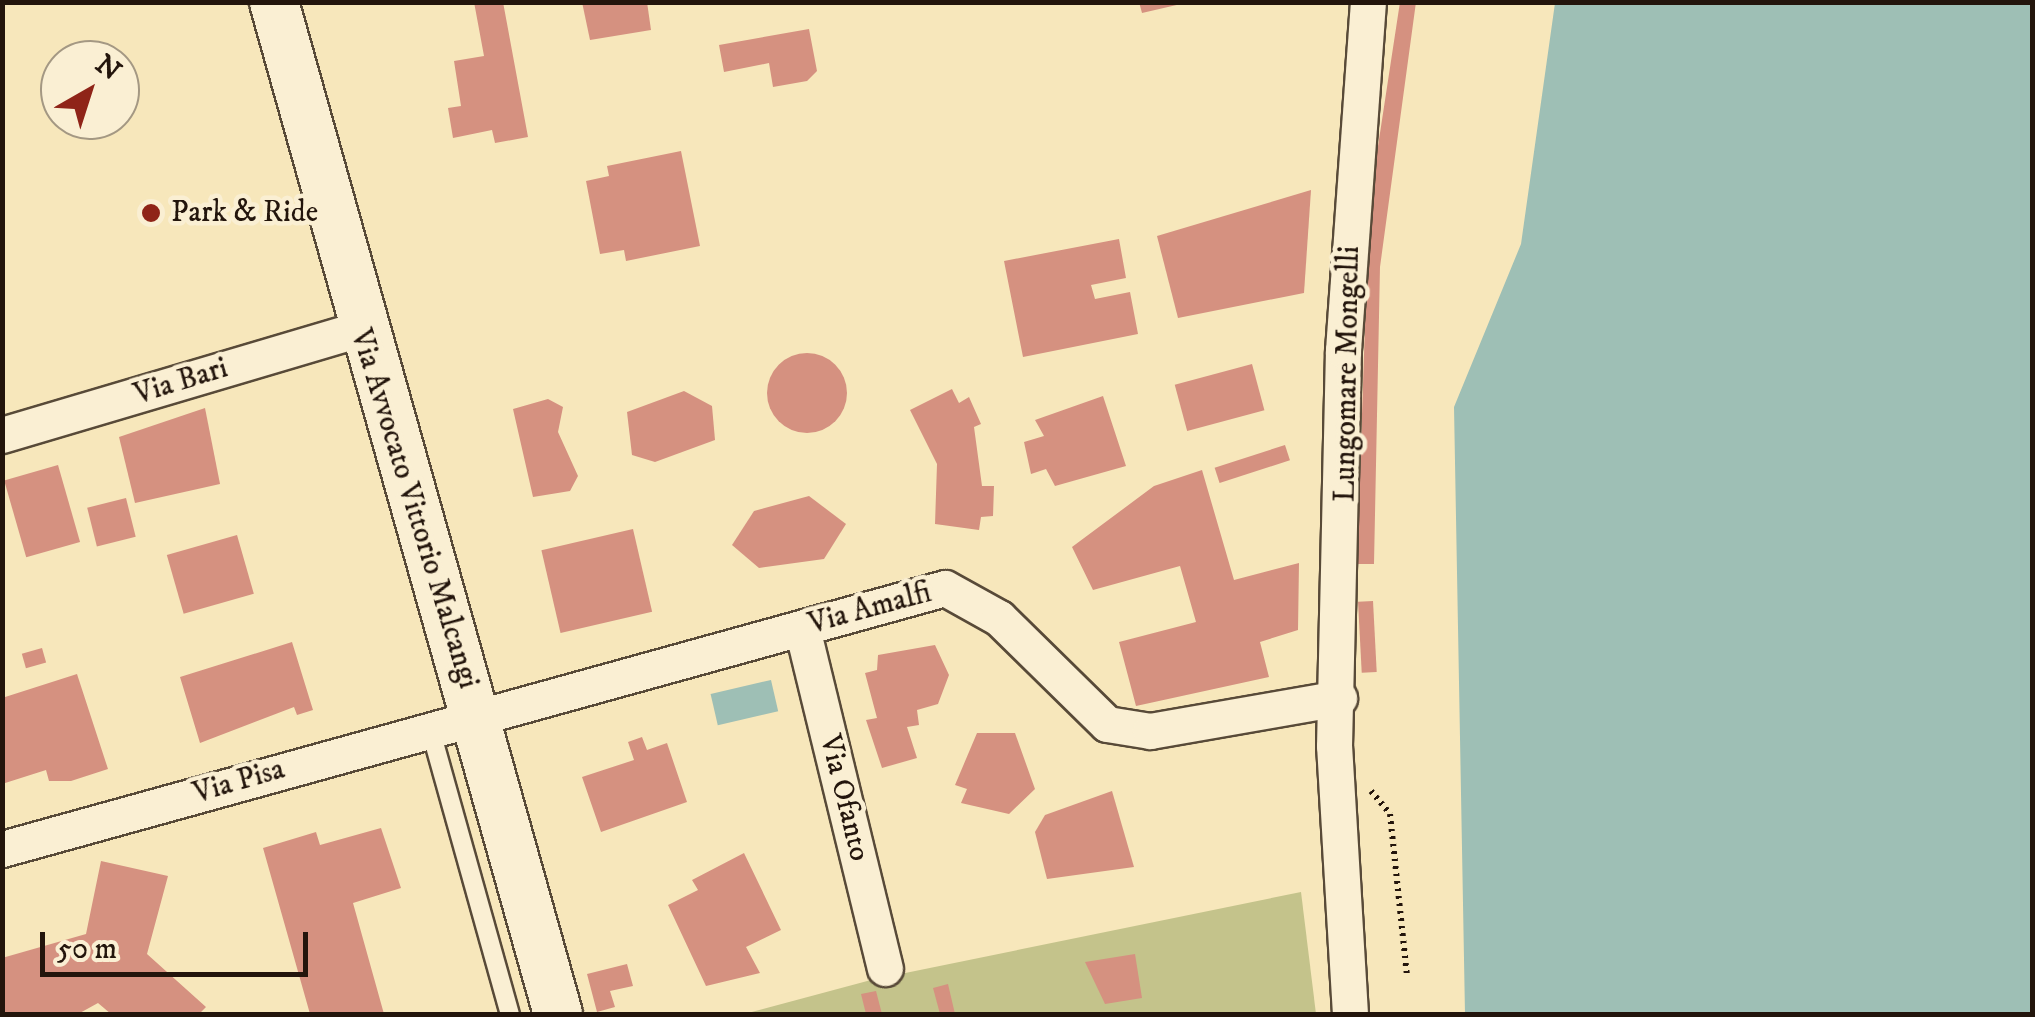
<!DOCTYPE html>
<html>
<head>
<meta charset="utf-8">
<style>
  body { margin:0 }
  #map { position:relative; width:2035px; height:1017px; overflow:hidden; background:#f7e7bb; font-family:"IM FELL DW Pica",serif }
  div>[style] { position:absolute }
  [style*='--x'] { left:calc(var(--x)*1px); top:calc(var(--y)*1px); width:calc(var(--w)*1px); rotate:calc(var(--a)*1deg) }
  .green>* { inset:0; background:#c4c38b }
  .water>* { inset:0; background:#9ebfb5; transform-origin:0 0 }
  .building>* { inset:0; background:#d59180; transform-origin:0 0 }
  .round { border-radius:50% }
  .path>* { height:6px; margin-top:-3px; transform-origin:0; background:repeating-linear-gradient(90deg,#23150c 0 2.5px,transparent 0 7.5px) }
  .roads { filter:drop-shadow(2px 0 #584a38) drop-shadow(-2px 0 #584a38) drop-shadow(0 2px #584a38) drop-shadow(0 -2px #584a38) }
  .lane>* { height:18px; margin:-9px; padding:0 9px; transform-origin:9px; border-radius:9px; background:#faefd3 }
  .street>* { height:35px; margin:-17.5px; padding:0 17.5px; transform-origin:17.5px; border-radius:17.5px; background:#faefd3 }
  .secondary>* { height:48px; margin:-24px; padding:0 24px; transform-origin:24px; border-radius:24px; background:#faefd3 }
  .dots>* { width:28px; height:28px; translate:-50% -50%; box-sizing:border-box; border:5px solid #faefd3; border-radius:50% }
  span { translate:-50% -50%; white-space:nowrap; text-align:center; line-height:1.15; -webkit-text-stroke:9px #faefd3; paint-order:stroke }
  .poi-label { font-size:30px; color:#23150c }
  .left { translate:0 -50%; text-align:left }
  .street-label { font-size:30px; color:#23150c }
  .frame { position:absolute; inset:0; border:5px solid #23150c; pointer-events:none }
  .north { position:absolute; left:40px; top:40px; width:100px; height:100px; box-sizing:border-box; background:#faefd3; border:2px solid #a49883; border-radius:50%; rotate:39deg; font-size:28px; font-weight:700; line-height:40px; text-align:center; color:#23150c }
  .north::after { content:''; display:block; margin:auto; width:35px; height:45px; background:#8f2418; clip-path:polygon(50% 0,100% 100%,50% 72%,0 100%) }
  .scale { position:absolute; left:40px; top:932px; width:268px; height:45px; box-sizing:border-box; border:5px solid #23150c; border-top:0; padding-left:12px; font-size:30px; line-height:35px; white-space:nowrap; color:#23150c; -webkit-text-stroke:8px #faefd3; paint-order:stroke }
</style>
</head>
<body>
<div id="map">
  <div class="green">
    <i style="clip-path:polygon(1301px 892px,1316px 1014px,744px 1014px,871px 980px)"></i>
  </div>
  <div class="water">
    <i style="clip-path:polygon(1555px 3px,2032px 3px,2032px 1014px,1465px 1014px,1454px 407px,1521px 244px)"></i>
    <i style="left:771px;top:680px;width:32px;height:62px;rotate:77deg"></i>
  </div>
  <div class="building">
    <i style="clip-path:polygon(474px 2px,503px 2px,528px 137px,495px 143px,492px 130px,453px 138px,448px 108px,461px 106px,454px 61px,484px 56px)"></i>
    <i style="clip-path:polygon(582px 2px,647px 2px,651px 30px,590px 40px)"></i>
    <i style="clip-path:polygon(1139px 2px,1180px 2px,1181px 4px,1142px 13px)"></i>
    <i style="clip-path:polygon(1400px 2px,1416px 2px,1380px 267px,1374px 564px,1357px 564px,1369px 205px)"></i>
    <i style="clip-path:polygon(809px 29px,817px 71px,807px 81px,773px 87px,769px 63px,724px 72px,719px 45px)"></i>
    <i style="clip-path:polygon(681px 151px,700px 246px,626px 261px,624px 250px,600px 254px,586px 181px,609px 176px,607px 166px)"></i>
    <i style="clip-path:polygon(1311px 190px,1304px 293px,1178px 318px,1157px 236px)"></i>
    <i style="clip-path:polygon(1119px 239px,1126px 278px,1091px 285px,1095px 299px,1130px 292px,1138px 334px,1023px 357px,1004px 261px)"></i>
    <i class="round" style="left:767px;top:353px;width:80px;height:80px"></i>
    <i style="left:1252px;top:364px;width:48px;height:80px;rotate:75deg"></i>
    <i style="clip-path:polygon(952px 389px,959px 403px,969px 397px,981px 424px,974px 427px,982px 486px,994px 486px,993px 516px,981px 517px,979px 530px,935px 524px,937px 464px,910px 410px)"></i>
    <i style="clip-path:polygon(684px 391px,712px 406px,715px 440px,655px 462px,632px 455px,627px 412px)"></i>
    <i style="clip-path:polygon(1103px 396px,1126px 466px,1055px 486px,1046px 469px,1031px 474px,1024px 442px,1044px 436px,1035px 420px)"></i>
    <i style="clip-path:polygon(548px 399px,563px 407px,558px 432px,578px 476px,570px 491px,533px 497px,513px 409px)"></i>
    <i style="clip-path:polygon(205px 408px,220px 484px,135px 503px,119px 437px)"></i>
    <i style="left:1285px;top:445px;width:16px;height:74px;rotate:72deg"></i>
    <i style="left:58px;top:465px;width:80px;height:56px;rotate:74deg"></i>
    <i style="clip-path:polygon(1202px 470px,1234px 580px,1299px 563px,1298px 630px,1260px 642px,1269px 677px,1136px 706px,1119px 642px,1196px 622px,1180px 566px,1093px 590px,1072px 547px,1154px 486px)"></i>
    <i style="clip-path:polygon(809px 496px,846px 524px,824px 559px,759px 568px,732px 545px,754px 511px)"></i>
    <i style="left:126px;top:498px;width:40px;height:40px;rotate:76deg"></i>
    <i style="left:633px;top:529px;width:85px;height:94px;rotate:77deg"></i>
    <i style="left:237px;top:535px;width:61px;height:73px;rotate:74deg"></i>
    <i style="left:1373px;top:601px;width:71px;height:15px;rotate:87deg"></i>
    <i style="clip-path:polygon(292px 642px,313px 710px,297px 715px,294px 707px,200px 743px,180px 677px)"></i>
    <i style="clip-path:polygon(935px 645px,949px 675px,938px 704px,917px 710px,919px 725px,907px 727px,917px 758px,882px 768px,866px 720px,877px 718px,865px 673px,877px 670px,878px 655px)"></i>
    <i style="left:42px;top:648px;width:15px;height:21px;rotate:74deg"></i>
    <i style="clip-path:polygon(77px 674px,108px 769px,71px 781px,49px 781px,46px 770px,2px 784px,2px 698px)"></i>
    <i style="clip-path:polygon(977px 733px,1015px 733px,1035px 789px,1009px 814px,961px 803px,967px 789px,955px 785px)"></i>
    <i style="clip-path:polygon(642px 737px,647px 750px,667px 743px,687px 802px,601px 832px,582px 777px,634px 760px,628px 742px)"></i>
    <i style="clip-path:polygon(1112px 791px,1134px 867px,1047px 879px,1035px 832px,1045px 815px)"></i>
    <i style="clip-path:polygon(381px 828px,401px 888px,353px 903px,384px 1014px,310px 1014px,263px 848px,316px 832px,320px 845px)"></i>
    <i style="clip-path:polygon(744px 853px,781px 930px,746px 947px,760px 973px,706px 986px,668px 905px,698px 890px,692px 880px)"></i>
    <i style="clip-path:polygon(101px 861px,168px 876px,147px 954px,206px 1007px,199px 1014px,111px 1014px,98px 1003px,78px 1014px,2px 1014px,2px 958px,86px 934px)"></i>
    <i style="clip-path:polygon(1135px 954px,1142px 998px,1105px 1004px,1085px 962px)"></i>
    <i style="clip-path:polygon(627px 964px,633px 986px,610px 991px,615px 1007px,597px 1012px,587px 974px)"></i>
    <i style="clip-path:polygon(948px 984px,955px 1014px,940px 1014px,933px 988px)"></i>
    <i style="clip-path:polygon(876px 991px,882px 1014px,866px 1014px,861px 994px)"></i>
  </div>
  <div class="path">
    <i style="--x:1371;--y:791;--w:30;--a:50"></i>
    <i style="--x:1390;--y:814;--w:163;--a:84"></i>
  </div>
  <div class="roads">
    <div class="lane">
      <i style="--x:430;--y:728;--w:297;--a:74.4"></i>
    </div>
    <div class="street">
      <i style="--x:2;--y:435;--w:373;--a:-16.5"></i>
      <i style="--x:802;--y:628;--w:350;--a:76.3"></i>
      <i style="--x:2;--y:849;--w:978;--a:-15.47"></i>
      <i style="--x:945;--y:588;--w:62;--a:29.1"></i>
      <i style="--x:999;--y:618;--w:151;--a:44.5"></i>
      <i style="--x:1107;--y:724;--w:44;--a:9.2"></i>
      <i style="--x:1150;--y:731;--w:192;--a:-9.9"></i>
      <i style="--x:1350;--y:1014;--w:268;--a:-93.4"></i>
      <i style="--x:1334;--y:746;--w:396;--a:-88.7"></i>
      <i style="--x:1343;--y:350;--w:349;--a:-85.9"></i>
    </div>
    <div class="secondary">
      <i style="--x:274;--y:2;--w:1051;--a:74.32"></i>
    </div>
  </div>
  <div class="dots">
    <i style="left:151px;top:213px;background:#8f2418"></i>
  </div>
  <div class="poi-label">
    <span class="left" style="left:171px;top:213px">Park &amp; Ride</span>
  </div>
  <div class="street-label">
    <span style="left:1348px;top:374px;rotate:-89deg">Lungomare Mongelli</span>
    <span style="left:181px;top:382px;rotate:-17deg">Via Bari</span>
    <span style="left:414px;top:509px;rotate:73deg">Via Avvocato Vittorio Malcangi</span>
    <span style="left:870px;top:609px;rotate:-15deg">Via Amalfi</span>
    <span style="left:239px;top:782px;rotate:-16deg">Via Pisa</span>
    <span style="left:844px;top:798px;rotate:76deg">Via Ofanto</span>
  </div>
  <div class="frame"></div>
  <div class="north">N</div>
  <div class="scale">50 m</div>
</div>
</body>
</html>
